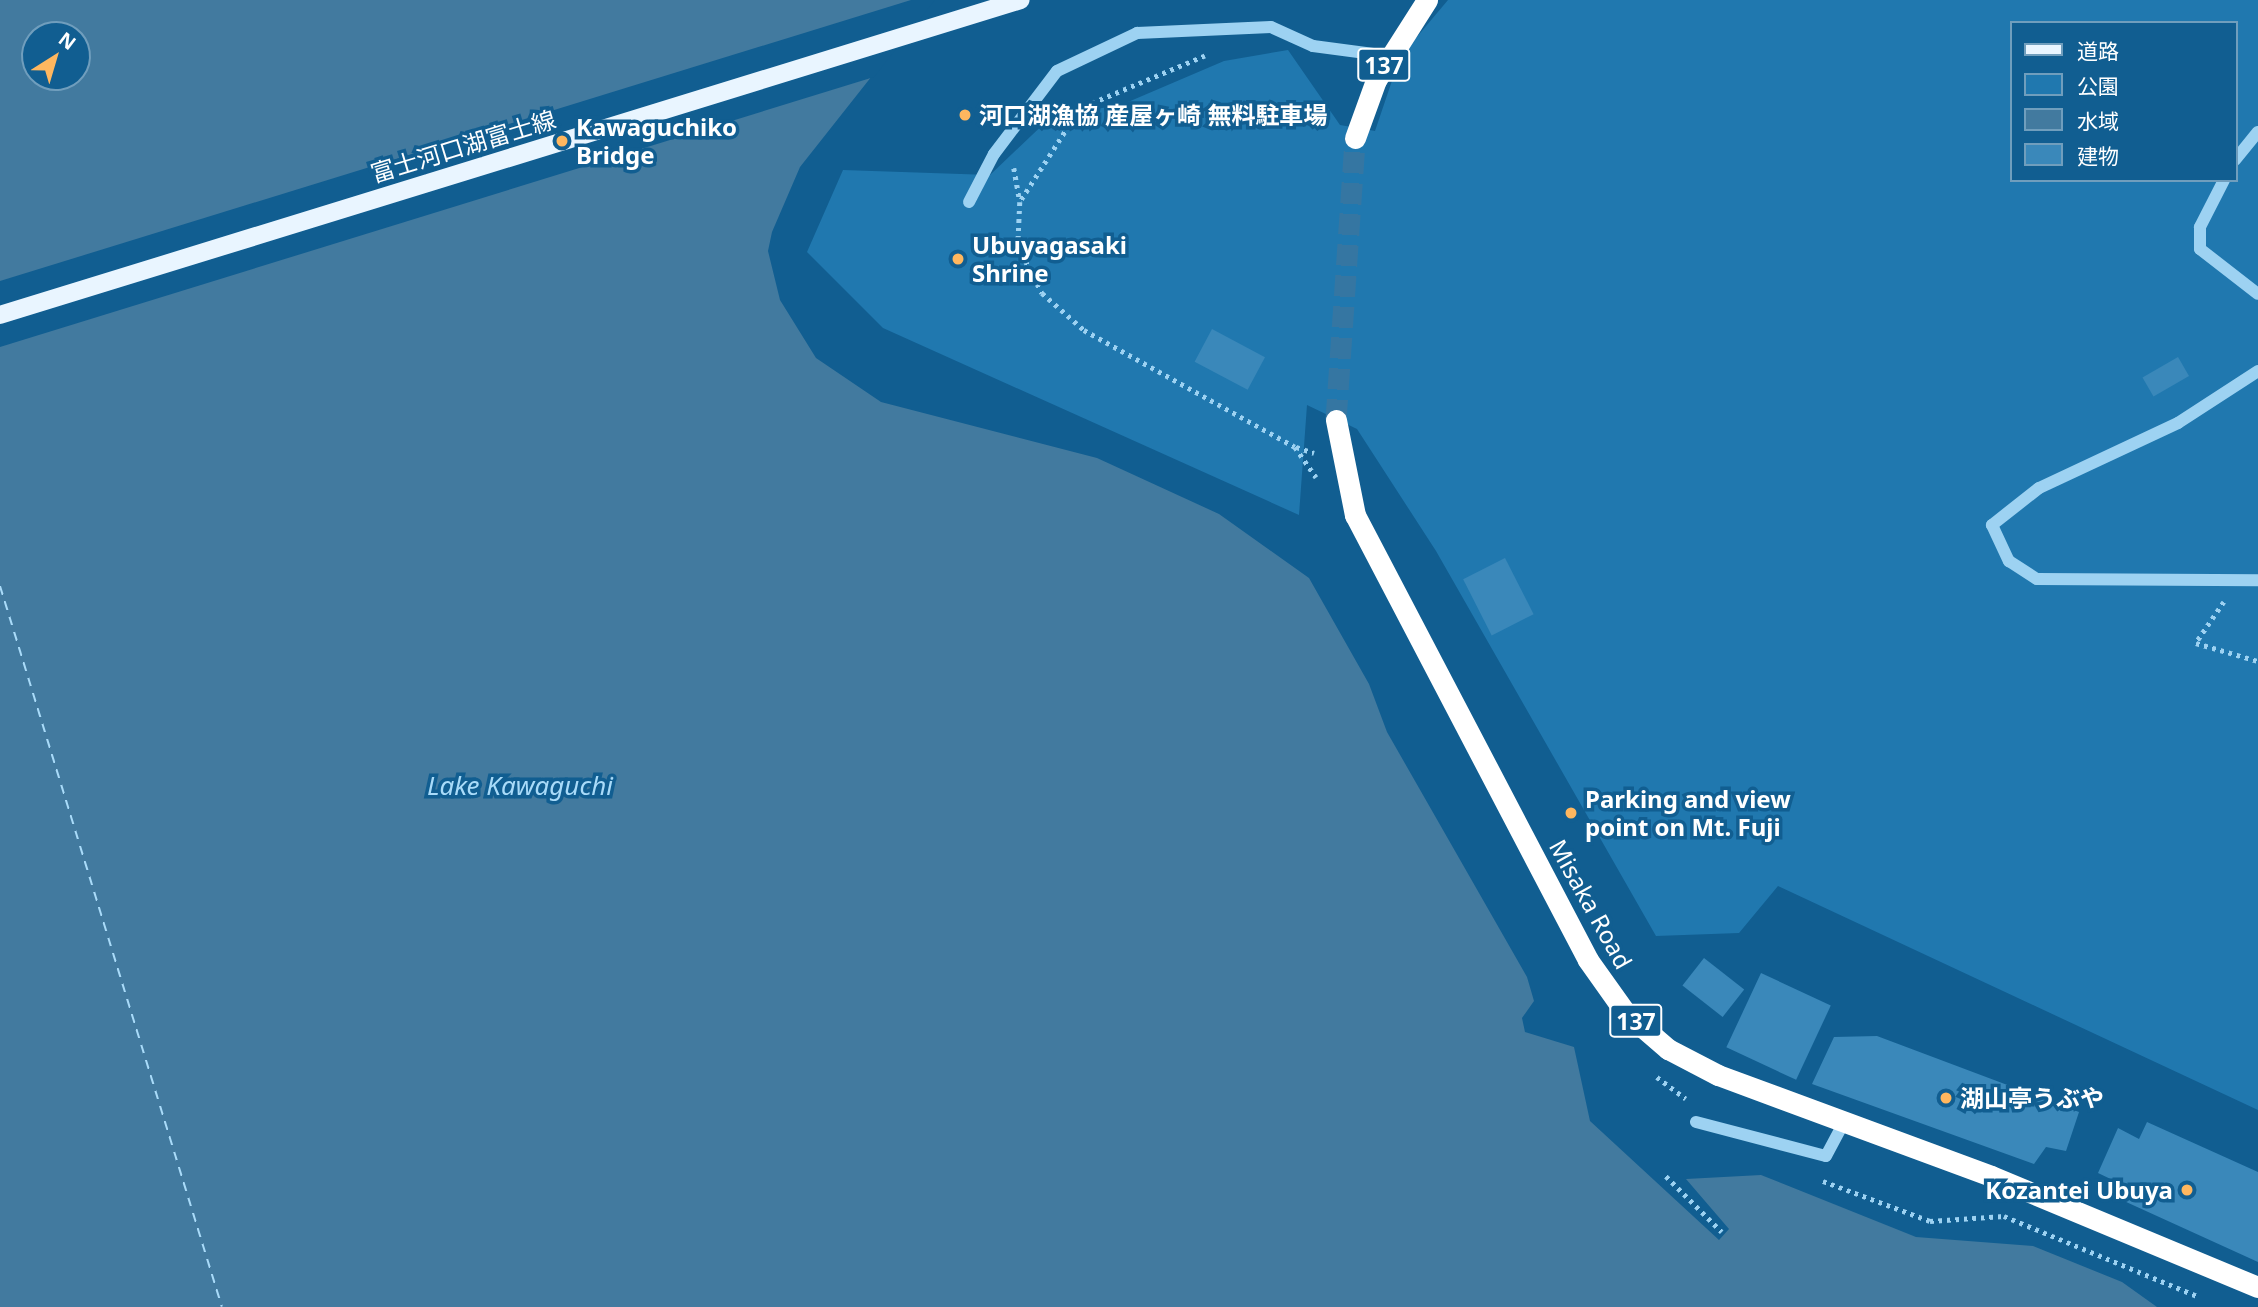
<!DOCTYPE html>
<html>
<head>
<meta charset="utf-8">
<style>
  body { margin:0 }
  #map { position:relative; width:2258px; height:1307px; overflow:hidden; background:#115e91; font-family:"Noto Sans","Noto Sans JP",sans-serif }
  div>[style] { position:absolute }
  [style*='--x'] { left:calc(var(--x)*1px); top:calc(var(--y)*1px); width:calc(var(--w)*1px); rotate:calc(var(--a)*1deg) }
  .green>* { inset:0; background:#2078af }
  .water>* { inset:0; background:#427a9f }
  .pier>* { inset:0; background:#115e91 }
  .ferry>* { height:2px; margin-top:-1px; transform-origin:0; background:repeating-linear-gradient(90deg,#a9dbf9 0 9px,transparent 0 16px) }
  .building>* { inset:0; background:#3a88ba; transform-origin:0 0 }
  .highway-tunnel>* { height:21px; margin-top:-10.5px; transform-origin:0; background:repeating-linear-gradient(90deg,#3576a2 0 21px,transparent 0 31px) }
  .path>* { height:4.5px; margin-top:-2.25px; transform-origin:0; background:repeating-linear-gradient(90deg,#9dd2f2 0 3.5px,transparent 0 8.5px) }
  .minor>* { height:12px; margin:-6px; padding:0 6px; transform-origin:6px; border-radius:6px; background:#9dd2f2 }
  .major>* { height:18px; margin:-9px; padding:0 9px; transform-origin:9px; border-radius:9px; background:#e9f5ff }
  .highway>* { height:21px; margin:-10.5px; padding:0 10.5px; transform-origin:10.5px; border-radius:10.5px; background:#fff }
  .dots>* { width:19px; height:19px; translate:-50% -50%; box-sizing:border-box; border:4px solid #115e91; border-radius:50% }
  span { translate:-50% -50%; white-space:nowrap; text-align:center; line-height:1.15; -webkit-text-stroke:7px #115e91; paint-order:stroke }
  .shield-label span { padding:2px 5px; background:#115e91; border:2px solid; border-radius:5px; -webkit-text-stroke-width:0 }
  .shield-label { font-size:23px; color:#fff; font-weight:700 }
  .poi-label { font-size:24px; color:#fff; font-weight:700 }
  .left { translate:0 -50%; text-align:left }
  .right { translate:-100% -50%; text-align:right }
  .street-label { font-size:24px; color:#fff }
  .water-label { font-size:26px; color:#a9dbf9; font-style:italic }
  .legend { position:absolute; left:2010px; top:21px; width:228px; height:161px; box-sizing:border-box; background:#115e91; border:2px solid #709ebd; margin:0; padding:9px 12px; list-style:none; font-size:21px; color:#fff }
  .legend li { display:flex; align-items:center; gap:14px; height:35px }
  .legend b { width:35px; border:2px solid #709ebd }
  .north { position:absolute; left:21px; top:21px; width:70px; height:70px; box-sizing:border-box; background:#115e91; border:2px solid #709ebd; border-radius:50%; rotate:37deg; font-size:19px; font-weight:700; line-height:28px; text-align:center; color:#fff }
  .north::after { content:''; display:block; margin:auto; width:24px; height:32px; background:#ffb75f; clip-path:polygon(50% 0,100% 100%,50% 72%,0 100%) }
</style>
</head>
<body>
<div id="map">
  <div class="green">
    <i style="clip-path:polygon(evenodd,1448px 0,2258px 0,2258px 1110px,1778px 886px,1739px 933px,1656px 936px,1436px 551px,1357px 429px,1307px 405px,1299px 515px,883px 328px,807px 252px,843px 170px,990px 175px,1052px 116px,1121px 105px,1224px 61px,1288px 50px,1340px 125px,1375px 131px,1400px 57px,1448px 0,2011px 23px,2235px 23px,2235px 180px,2011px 180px,2011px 23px)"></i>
  </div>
  <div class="water">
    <i style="clip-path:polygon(evenodd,0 0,932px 0,800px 167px,772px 232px,768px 251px,780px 300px,816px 358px,881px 402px,1097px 458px,1219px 514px,1309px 578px,1369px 684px,1387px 732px,1527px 977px,1534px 1001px,1522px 1018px,1525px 1032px,1574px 1047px,1590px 1121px,1719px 1240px,1729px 1229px,1686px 1179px,1761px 1175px,1916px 1237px,2033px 1246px,2122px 1282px,2157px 1307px,0 1307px,0 0,35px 35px,77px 35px,77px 77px,35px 77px,35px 35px)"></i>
  </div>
  <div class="pier">
    <i style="clip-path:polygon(911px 0,935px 0,874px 77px,0 347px,0 281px)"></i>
  </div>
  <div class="ferry">
    <i style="--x:0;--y:586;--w:754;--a:72.89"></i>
  </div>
  <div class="building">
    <i style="left:1212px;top:329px;width:60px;height:37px;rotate:28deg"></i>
    <i style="left:2178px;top:357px;width:22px;height:41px;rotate:60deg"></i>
    <i style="left:1505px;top:558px;width:63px;height:47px;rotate:63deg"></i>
    <i style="left:1704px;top:958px;width:51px;height:35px;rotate:38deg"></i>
    <i style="left:1761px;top:973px;width:77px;height:82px;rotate:25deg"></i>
    <i style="clip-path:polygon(1877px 1036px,2079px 1112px,2066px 1151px,2046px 1147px,2034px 1164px,1812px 1084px,1834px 1037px)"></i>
    <i style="clip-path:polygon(2147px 1122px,2258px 1172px,2258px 1262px,2113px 1196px,2119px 1183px,2098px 1173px,2118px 1128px,2139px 1139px)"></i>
  </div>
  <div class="highway-tunnel">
    <i style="--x:1336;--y:420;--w:283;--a:-86.1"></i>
  </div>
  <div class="path">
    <i style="--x:1205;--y:56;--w:121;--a:157.2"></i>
    <i style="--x:1093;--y:103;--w:24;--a:142"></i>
    <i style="--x:1074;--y:118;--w:100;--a:122.7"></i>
    <i style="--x:1020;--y:202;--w:44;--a:92.6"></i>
    <i style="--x:1018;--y:246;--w:53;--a:62.9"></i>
    <i style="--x:1042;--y:293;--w:56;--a:41.4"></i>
    <i style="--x:1084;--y:330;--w:241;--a:29"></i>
    <i style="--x:1295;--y:447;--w:37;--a:55"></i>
    <i style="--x:1014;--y:168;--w:34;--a:80"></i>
    <i style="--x:976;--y:252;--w:42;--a:-8.1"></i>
    <i style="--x:1296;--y:447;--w:19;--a:18"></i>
    <i style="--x:2224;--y:602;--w:50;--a:124.3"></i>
    <i style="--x:2196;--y:643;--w:65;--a:16.2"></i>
    <i style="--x:1657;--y:1077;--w:36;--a:37"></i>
    <i style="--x:1666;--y:1176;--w:79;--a:45"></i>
    <i style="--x:1823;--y:1181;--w:114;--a:20.5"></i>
    <i style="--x:1930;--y:1221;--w:74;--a:-3.9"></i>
    <i style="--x:2004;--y:1216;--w:212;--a:22.5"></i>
  </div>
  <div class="minor">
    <i style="--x:2235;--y:160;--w:36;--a:-51"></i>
    <i style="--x:2224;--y:180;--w:53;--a:117.1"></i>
    <i style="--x:2200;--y:227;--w:22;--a:90"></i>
    <i style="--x:2200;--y:249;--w:73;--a:37.8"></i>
    <i style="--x:969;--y:202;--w:54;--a:-62.5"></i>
    <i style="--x:994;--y:154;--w:104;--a:-52.8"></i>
    <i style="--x:1057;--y:71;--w:89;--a:-25.4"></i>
    <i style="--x:1137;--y:33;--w:134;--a:-2.6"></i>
    <i style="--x:1271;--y:27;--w:46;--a:24.3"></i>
    <i style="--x:1313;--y:46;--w:76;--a:7.6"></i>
    <i style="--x:2258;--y:371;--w:95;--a:147"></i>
    <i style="--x:2178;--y:423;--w:153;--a:154.9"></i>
    <i style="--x:2039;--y:488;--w:60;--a:141.8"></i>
    <i style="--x:1992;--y:525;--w:40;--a:65"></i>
    <i style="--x:2009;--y:561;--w:33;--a:33"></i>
    <i style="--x:2037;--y:579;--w:221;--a:0.3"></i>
    <i style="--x:1696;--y:1122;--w:134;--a:14.7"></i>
    <i style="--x:1826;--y:1156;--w:38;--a:-62"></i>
  </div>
  <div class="major">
    <i style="--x:0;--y:315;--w:1068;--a:-17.15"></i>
  </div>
  <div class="highway">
    <i style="--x:1355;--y:138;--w:62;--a:-70.1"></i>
    <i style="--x:1376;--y:80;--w:95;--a:-57.5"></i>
    <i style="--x:1336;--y:420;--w:97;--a:78.7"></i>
    <i style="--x:1355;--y:515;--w:502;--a:62.36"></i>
    <i style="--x:1588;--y:960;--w:64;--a:54.6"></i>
    <i style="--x:1625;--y:1012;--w:57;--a:40.7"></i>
    <i style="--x:1668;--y:1049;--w:56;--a:27.5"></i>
    <i style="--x:1718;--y:1075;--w:291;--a:20.3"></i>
    <i style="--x:1991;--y:1176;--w:289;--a:22.6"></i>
  </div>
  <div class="dots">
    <i style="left:965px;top:115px;background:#ffb75f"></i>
    <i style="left:562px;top:141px;background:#ffb75f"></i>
    <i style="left:958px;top:259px;background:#ffb75f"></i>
    <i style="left:1571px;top:813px;background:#ffb75f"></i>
    <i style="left:1946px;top:1098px;background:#ffb75f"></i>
    <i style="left:2187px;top:1190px;background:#ffb75f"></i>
  </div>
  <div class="shield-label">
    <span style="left:1384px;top:65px">137</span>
    <span style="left:1636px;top:1021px">137</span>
  </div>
  <div class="poi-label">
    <span class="left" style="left:979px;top:115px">河口湖漁協 産屋ヶ崎 無料駐車場</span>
    <span class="left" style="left:576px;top:141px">Kawaguchiko<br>Bridge</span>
    <span class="left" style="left:972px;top:259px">Ubuyagasaki<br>Shrine</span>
    <span class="left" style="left:1585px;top:813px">Parking and view<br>point on Mt. Fuji</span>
    <span class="left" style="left:1960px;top:1098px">湖山亭うぶや</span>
    <span class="right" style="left:2173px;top:1190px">Kozantei Ubuya</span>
  </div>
  <div class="street-label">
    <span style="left:463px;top:146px;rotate:-17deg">富士河口湖富士線</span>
    <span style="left:1591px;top:904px;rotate:61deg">Misaka Road</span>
  </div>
  <div class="water-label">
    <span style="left:520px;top:786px">Lake Kawaguchi</span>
  </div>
  <ul class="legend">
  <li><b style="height:9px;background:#e9f5ff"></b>道路</li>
  <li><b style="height:19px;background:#2078af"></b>公園</li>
  <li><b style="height:19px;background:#427a9f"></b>水域</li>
  <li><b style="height:19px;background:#3a88ba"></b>建物</li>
  </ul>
  <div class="north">N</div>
</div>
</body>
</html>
